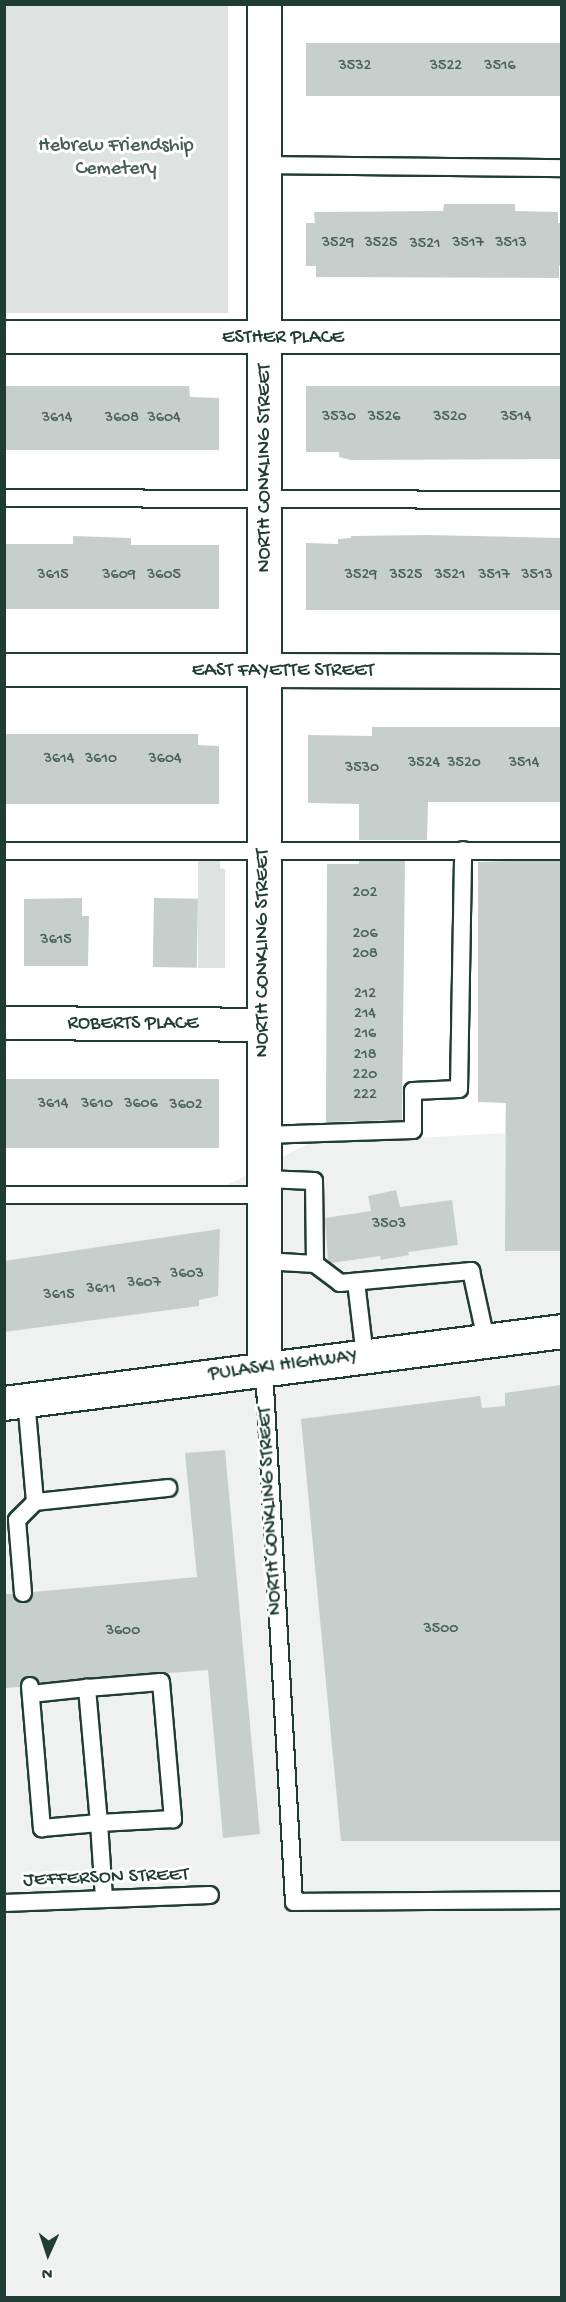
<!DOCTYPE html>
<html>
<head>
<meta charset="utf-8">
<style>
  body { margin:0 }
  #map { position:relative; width:566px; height:2302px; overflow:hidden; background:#fff; font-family:"Gochi Hand",sans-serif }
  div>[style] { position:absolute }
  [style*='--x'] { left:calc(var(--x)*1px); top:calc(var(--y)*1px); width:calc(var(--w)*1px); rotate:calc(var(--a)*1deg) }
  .built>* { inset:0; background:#eef1f0 }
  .green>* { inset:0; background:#dee3e2; transform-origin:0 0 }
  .building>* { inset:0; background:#c7cfcc; transform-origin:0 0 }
  .roads { filter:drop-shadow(2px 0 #1f3d34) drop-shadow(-2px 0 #1f3d34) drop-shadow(0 2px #1f3d34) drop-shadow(0 -2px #1f3d34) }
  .lane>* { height:16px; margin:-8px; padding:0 8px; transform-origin:8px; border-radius:8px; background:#fff }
  .street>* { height:32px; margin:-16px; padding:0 16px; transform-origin:16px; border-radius:16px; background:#fff }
  .secondary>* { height:33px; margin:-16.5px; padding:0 16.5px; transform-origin:16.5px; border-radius:16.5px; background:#fff }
  .primary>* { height:33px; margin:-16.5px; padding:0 16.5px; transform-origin:16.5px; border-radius:16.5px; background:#fff }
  span { translate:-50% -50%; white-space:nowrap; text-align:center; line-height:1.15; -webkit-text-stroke:6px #fff; paint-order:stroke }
  .number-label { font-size:16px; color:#49625a }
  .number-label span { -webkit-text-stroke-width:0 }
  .park-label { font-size:20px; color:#455e57 }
  .street-label { font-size:20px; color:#1f3d34 }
  .frame { position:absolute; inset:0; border:6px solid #1f3d34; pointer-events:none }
  .north { position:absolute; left:18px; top:2224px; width:60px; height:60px; -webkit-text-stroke:4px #fff; paint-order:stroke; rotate:183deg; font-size:16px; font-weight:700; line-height:24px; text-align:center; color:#1f3d34 }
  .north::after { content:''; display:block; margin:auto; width:21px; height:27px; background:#1f3d34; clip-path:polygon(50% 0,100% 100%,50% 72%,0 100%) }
</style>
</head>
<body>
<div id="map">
  <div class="built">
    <i style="clip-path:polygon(508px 849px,561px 850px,561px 2297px,5px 2297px,4px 1194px,221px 1188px,308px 1144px,505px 1133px)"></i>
  </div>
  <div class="green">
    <i style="left:4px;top:5px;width:224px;height:308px"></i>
    <i style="clip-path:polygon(198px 859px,220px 859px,220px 868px,225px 869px,225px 968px,198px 968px)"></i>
  </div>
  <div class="building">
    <i style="left:306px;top:43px;width:255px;height:53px"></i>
    <i style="clip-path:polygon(444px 204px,515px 204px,515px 211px,558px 212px,558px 223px,561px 223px,561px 266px,559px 266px,559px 278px,316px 277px,316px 266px,306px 266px,306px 223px,315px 223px,314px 212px,443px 211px)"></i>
    <i style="clip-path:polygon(4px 386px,189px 386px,190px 397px,219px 398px,219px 450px,4px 450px)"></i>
    <i style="clip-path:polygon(306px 386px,561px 386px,561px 459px,351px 460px,339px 457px,339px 452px,306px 452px)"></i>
    <i style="clip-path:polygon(427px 535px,561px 538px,561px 610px,306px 610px,306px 543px,338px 544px,338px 539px,351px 538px,351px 536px)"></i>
    <i style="clip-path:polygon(73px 536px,131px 538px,131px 545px,219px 545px,219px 609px,4px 609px,4px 544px,73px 544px)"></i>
    <i style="clip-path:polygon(372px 727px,561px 727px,561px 802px,428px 802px,427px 840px,359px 840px,359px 804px,308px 803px,308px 735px,372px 736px)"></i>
    <i style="clip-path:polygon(4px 734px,198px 734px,198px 745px,219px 746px,219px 804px,4px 804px)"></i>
    <i style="clip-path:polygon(359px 861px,405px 861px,402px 1120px,326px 1122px,327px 864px,359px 864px)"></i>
    <i style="clip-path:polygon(508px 861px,561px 861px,561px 1251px,505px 1251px,506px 1103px,478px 1102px,478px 862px)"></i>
    <i style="clip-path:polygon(82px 898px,82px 916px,89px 916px,88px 966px,24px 966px,24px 899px)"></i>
    <i style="left:154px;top:898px;width:44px;height:69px;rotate:1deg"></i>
    <i style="left:4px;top:1079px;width:215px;height:69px"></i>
    <i style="clip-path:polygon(396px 1190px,400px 1207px,452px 1200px,458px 1245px,408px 1252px,409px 1255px,381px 1260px,380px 1256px,331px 1263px,328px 1260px,325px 1218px,371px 1211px,368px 1196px)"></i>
    <i style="clip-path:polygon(220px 1229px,218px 1296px,199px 1300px,199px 1306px,4px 1332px,4px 1261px)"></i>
    <i style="clip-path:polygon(561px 1385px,561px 1841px,341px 1841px,301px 1419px,480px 1396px,482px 1408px,505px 1406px,505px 1393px)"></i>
    <i style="clip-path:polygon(225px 1450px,260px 1834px,223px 1838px,208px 1670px,40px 1683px,30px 1676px,24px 1678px,20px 1687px,4px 1688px,4px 1594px,13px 1594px,18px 1602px,24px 1603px,32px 1598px,33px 1592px,197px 1577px,185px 1453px)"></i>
  </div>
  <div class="roads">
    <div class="lane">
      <i style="--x:265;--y:165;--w:297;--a:0.6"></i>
      <i style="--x:4;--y:498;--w:558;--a:0.21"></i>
      <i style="--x:4;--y:851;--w:558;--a:0"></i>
      <i style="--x:263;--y:1135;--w:150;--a:-1.9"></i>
      <i style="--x:413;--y:1130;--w:39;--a:-90"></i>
      <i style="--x:413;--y:1091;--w:46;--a:-2.5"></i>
      <i style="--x:459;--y:1089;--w:239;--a:-89"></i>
      <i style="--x:264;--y:1179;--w:50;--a:2.3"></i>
      <i style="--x:314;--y:1181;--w:83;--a:89.3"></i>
      <i style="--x:4;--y:1195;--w:260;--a:0"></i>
      <i style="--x:264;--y:1261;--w:51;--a:3.4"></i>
      <i style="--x:315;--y:1264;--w:31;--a:37"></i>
      <i style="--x:340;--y:1283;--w:132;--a:-5.2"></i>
      <i style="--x:471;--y:1271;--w:71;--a:77.7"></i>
      <i style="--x:356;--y:1282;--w:75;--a:83.1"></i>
      <i style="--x:264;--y:1369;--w:534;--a:86.78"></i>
      <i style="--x:294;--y:1902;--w:268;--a:-0.4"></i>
      <i style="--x:35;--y:1502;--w:134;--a:-6"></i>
      <i style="--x:23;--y:1593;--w:73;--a:-94.7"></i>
      <i style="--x:17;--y:1520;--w:25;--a:-45"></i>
      <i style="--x:35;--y:1502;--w:102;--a:-95"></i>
      <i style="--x:30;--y:1686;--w:143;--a:85.2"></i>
      <i style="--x:42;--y:1828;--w:57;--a:-5"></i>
      <i style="--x:99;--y:1823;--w:75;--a:86.2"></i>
      <i style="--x:31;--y:1694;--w:56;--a:-6.1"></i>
      <i style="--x:87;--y:1688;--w:74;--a:-4.6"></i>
      <i style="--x:161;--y:1682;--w:138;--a:85"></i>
      <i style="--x:173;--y:1819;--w:74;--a:176.9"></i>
      <i style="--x:99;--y:1823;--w:136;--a:-95.1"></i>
      <i style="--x:4;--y:1903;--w:206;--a:-2.2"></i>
    </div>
    <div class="street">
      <i style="--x:4;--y:337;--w:558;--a:0"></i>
      <i style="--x:4;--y:670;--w:262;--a:0"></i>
      <i style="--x:4;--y:1023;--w:258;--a:0.4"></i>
    </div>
    <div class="secondary">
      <i style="--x:266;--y:670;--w:296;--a:0.2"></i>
      <i style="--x:264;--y:1369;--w:1365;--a:-90"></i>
    </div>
    <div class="primary">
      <i style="--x:4;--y:1403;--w:563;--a:-7.35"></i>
    </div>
  </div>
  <div class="number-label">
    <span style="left:355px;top:67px">3532</span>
    <span style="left:446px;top:67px">3522</span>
    <span style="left:500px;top:67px">3516</span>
    <span style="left:338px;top:244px">3529</span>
    <span style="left:381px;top:244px">3525</span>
    <span style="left:468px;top:244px">3517</span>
    <span style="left:511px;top:244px">3513</span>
    <span style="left:425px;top:245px">3521</span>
    <span style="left:339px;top:418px">3530</span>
    <span style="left:384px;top:418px">3526</span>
    <span style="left:450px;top:418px">3520</span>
    <span style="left:516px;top:418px">3514</span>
    <span style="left:57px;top:419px">3614</span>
    <span style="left:122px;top:419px">3608</span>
    <span style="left:164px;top:419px">3604</span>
    <span style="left:53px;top:576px">3615</span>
    <span style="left:119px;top:576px">3609</span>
    <span style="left:164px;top:576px">3605</span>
    <span style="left:361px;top:576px">3529</span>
    <span style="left:406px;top:576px">3525</span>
    <span style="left:450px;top:576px">3521</span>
    <span style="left:494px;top:576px">3517</span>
    <span style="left:537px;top:576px">3513</span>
    <span style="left:59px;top:760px">3614</span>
    <span style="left:101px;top:760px">3610</span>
    <span style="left:165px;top:760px">3604</span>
    <span style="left:424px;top:764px">3524</span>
    <span style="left:464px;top:764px">3520</span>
    <span style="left:524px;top:764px">3514</span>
    <span style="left:362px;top:769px">3530</span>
    <span style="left:365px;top:894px">202</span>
    <span style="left:365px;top:935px">206</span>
    <span style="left:56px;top:941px">3615</span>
    <span style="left:365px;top:955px">208</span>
    <span style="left:365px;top:995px">212</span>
    <span style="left:365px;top:1015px">214</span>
    <span style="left:365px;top:1035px">216</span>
    <span style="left:365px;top:1056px">218</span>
    <span style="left:365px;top:1076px">220</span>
    <span style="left:365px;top:1096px">222</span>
    <span style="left:53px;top:1105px">3614</span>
    <span style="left:97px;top:1105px">3610</span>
    <span style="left:141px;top:1105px">3606</span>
    <span style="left:186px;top:1106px">3602</span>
    <span style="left:389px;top:1225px">3503</span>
    <span style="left:187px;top:1275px">3603</span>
    <span style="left:144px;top:1284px">3607</span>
    <span style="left:101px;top:1290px">3611</span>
    <span style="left:59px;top:1296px">3615</span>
    <span style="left:441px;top:1630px">3500</span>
    <span style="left:123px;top:1632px">3600</span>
  </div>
  <div class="park-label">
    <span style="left:116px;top:158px">Hebrew Friendship<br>Cemetery</span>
  </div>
  <div class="street-label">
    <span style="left:283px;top:338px">ESTHER PLACE</span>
    <span style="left:265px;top:468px;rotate:-90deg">NORTH CONKLING STREET</span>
    <span style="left:283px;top:671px">EAST FAYETTE STREET</span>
    <span style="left:263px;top:953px;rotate:-90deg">NORTH CONKLING STREET</span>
    <span style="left:133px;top:1024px">ROBERTS PLACE</span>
    <span style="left:283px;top:1366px;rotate:-7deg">PULASKI HIGHWAY</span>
    <span style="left:271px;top:1511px;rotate:-93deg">NORTH CONKLING STREET</span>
    <span style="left:106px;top:1878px;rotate:-2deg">JEFFERSON STREET</span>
  </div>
  <div class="frame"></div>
  <div class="north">N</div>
</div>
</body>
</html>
